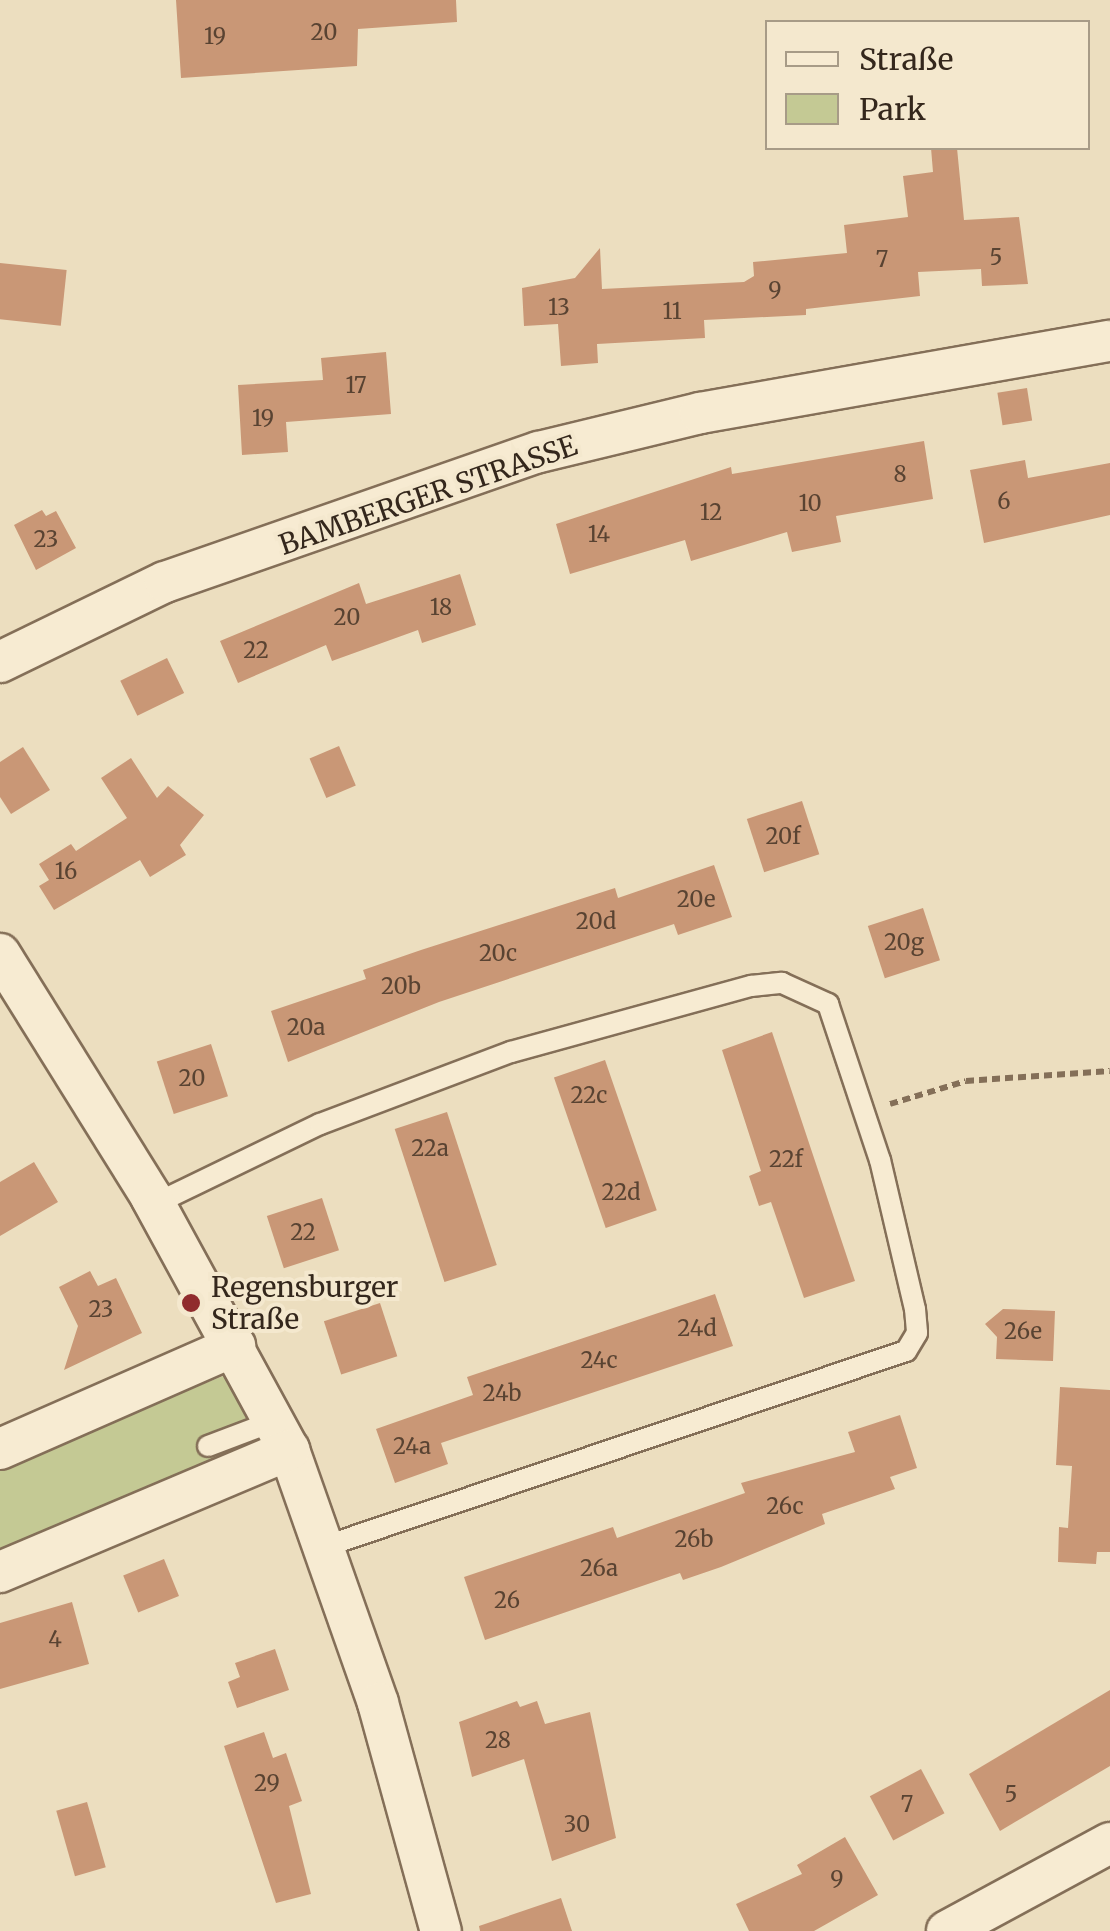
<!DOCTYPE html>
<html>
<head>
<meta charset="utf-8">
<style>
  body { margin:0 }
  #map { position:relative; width:1110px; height:1931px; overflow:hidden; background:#ecdebf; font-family:Merriweather,serif }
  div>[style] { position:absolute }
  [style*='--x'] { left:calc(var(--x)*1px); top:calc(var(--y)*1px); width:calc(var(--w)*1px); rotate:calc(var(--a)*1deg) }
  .green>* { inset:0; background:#c4c994 }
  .building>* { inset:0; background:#c99776; transform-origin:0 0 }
  .path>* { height:6px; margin-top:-3px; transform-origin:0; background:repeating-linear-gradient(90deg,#846f58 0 8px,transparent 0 13px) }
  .roads { filter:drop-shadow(2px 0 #846f58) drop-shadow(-2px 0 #846f58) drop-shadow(0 2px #846f58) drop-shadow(0 -2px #846f58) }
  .lane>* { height:20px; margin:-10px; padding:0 10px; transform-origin:10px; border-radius:10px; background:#f7ebd2 }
  .street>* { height:40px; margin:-20px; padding:0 20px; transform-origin:20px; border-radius:20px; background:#f7ebd2 }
  .dots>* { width:28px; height:28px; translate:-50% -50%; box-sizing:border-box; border:5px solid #f4e8ce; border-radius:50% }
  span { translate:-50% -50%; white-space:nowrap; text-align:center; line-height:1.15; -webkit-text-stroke:8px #f4e8ce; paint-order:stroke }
  .number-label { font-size:22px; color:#594332 }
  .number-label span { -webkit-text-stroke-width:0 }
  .street-label { font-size:28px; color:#34271c }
  .poi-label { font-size:28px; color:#34271c }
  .left { translate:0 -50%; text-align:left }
  .legend { position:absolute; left:765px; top:20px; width:325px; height:130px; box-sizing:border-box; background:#f4e8ce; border:2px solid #a79b87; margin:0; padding:12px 18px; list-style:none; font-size:30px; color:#34271c }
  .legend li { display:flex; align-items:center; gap:20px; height:50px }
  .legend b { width:50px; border:2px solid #a79b87 }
</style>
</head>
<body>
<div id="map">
  <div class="green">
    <i style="clip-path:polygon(226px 1375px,263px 1445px,0 1559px,0 1464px)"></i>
  </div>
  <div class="building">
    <i style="clip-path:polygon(176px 0,456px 0,457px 22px,358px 29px,357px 66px,181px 78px)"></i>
    <i style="clip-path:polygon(931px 148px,957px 148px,964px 220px,1019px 217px,1028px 284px,982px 286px,981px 269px,918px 272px,920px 296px,806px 309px,806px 315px,704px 320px,705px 338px,597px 344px,598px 363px,561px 366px,558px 324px,524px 326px,522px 288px,575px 278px,600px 248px,602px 289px,744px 282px,754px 276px,753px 262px,847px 253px,844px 225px,908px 217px,903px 176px,933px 172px)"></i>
    <i style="left:0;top:263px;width:67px;height:56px;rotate:6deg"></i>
    <i style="clip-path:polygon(386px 352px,391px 414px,286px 422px,288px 452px,242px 455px,238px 385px,323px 380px,321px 358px)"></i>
    <i style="left:1027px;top:388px;width:33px;height:30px;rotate:81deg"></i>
    <i style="clip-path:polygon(924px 441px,933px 499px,836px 516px,841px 542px,792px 552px,787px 532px,691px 561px,685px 540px,570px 574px,556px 524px,731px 467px,732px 474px)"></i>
    <i style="clip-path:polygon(1025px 460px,1028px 478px,1110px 463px,1110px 515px,984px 543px,970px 470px)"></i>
    <i style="clip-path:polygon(42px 510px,46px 516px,56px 511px,76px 548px,36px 570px,14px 525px)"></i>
    <i style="clip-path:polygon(460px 574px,476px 625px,422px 643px,418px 630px,332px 661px,326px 645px,238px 683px,220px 641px,359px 583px,366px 604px)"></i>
    <i style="left:167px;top:658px;width:39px;height:52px;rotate:64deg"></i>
    <i style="left:339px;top:746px;width:43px;height:32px;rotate:67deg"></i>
    <i style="clip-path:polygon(23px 747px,50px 790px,11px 814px,0 797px,0 762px)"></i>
    <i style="clip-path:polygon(131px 758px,157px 798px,168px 786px,204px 815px,180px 845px,186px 855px,150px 877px,140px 860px,54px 910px,39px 886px,49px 880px,39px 864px,71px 844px,76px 851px,127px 818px,101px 778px)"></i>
    <i style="left:802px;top:801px;width:56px;height:58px;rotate:72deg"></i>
    <i style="clip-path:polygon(714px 865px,732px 917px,678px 935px,674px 924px,439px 1002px,288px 1062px,271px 1011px,366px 979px,363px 970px,421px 950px,615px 888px,618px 898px)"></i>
    <i style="left:923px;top:908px;width:55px;height:58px;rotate:72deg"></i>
    <i style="clip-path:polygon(772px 1032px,855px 1281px,804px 1298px,771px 1202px,759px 1206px,749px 1176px,761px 1171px,722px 1050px)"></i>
    <i style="left:211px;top:1044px;width:55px;height:57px;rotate:72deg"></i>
    <i style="left:605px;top:1060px;width:159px;height:54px;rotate:71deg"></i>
    <i style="left:447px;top:1112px;width:161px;height:55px;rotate:72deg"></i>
    <i style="clip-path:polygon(34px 1162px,58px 1202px,0 1236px,0 1182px)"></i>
    <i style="left:322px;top:1198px;width:55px;height:58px;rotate:72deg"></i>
    <i style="clip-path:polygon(90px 1271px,98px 1286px,116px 1278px,142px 1333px,64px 1370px,78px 1326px,59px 1287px)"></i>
    <i style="clip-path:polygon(715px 1294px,733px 1346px,441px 1443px,448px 1464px,395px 1483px,376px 1429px,473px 1395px,467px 1377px)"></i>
    <i style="left:380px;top:1303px;width:56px;height:59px;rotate:72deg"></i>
    <i style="clip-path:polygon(1003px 1309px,1055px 1311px,1053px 1361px,996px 1359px,997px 1337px,985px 1324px)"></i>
    <i style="clip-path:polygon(1060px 1387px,1110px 1390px,1110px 1552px,1097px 1552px,1096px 1564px,1058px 1562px,1059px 1527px,1068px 1528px,1072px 1466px,1056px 1465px)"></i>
    <i style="clip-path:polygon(900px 1415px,917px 1468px,890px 1477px,895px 1489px,822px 1514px,825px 1524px,721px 1567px,683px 1580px,680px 1573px,485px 1640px,464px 1577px,613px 1527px,617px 1538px,745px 1493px,741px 1483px,855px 1452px,848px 1432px)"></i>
    <i style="left:164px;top:1559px;width:40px;height:44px;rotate:68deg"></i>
    <i style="clip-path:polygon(72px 1602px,89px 1664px,0 1689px,0 1623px)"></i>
    <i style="clip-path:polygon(275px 1649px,289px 1690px,237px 1708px,228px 1682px,240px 1677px,235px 1663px)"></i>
    <i style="clip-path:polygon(1110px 1690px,1110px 1766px,1000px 1831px,969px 1774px)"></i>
    <i style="clip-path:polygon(517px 1701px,520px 1707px,537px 1701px,545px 1724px,590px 1712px,616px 1838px,552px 1861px,524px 1759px,472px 1777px,459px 1722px)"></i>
    <i style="clip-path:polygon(264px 1732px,273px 1758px,286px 1753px,302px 1801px,289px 1806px,311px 1894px,276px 1903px,224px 1746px)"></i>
    <i style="left:921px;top:1769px;width:50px;height:58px;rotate:62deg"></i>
    <i style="left:87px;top:1802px;width:68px;height:32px;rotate:74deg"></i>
    <i style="clip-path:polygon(845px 1837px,878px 1895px,814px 1931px,749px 1931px,736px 1904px,802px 1874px,797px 1865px)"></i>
    <i style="clip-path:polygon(561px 1898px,572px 1931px,480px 1931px,479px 1926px)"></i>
  </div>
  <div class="path">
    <i style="--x:890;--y:1104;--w:79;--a:-16.8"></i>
    <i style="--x:966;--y:1081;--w:144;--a:-4"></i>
  </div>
  <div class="roads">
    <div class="lane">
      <i style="--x:155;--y:1204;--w:183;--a:-25.9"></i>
      <i style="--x:320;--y:1124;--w:204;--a:-20.7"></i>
      <i style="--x:511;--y:1052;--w:249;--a:-15.4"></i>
      <i style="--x:751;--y:986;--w:31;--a:-6"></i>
      <i style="--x:782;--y:983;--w:51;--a:24.5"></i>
      <i style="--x:828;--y:1004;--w:164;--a:71.6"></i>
      <i style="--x:880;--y:1160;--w:153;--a:76.8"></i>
      <i style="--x:915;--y:1309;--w:24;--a:85"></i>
      <i style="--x:917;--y:1333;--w:21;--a:121"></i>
      <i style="--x:906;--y:1351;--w:612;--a:161.42"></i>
      <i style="--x:208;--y:1446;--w:71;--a:-20.7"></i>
    </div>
    <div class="street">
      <i style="--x:0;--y:662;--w:183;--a:-25.9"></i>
      <i style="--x:165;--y:582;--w:396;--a:-19.2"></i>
      <i style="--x:539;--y:452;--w:166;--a:-13.6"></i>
      <i style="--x:700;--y:413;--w:416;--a:-10"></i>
      <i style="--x:0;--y:954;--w:286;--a:58.1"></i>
      <i style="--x:151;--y:1197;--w:288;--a:61.4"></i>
      <i style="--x:289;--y:1450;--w:268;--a:70.6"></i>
      <i style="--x:378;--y:1703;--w:237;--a:74.6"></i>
      <i style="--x:0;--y:1449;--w:257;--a:-23.7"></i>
      <i style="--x:0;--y:1572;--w:314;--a:-22.9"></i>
      <i style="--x:947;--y:1931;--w:185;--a:-28.4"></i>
    </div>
  </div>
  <div class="dots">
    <i style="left:191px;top:1303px;background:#902b2d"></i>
  </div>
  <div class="number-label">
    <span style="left:324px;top:33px">20</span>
    <span style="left:215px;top:37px">19</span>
    <span style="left:996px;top:258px">5</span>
    <span style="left:882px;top:260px">7</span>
    <span style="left:775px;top:291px">9</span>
    <span style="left:559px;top:308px">13</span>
    <span style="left:672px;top:312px">11</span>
    <span style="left:356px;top:386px">17</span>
    <span style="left:263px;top:419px">19</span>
    <span style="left:900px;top:475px">8</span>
    <span style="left:1004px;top:502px">6</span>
    <span style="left:810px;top:504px">10</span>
    <span style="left:711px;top:513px">12</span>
    <span style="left:599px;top:535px">14</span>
    <span style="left:46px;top:540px">23</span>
    <span style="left:441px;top:608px">18</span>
    <span style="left:347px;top:618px">20</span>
    <span style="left:256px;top:651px">22</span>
    <span style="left:783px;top:837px">20f</span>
    <span style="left:66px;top:872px">16</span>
    <span style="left:696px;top:900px">20e</span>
    <span style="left:596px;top:922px">20d</span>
    <span style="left:904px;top:943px">20g</span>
    <span style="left:498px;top:954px">20c</span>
    <span style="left:401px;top:987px">20b</span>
    <span style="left:306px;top:1028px">20a</span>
    <span style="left:192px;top:1079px">20</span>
    <span style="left:589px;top:1096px">22c</span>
    <span style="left:430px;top:1149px">22a</span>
    <span style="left:786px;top:1160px">22f</span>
    <span style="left:621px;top:1193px">22d</span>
    <span style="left:303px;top:1233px">22</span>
    <span style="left:101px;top:1310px">23</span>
    <span style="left:697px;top:1329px">24d</span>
    <span style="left:1023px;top:1332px">26e</span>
    <span style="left:599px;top:1361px">24c</span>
    <span style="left:502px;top:1394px">24b</span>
    <span style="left:412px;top:1447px">24a</span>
    <span style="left:785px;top:1507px">26c</span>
    <span style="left:694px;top:1540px">26b</span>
    <span style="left:599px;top:1569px">26a</span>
    <span style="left:507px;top:1601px">26</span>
    <span style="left:55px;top:1640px">4</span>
    <span style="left:498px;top:1741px">28</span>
    <span style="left:267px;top:1784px">29</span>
    <span style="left:1011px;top:1795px">5</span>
    <span style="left:907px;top:1805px">7</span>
    <span style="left:577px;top:1825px">30</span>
    <span style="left:837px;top:1880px">9</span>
  </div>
  <div class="street-label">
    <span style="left:428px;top:495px;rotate:-19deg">BAMBERGER STRASSE</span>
  </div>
  <div class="poi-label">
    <span class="left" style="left:211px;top:1303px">Regensburger<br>Straße</span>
  </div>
  <ul class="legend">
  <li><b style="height:12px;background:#f7ebd2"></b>Straße</li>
  <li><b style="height:28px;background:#c4c994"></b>Park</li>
  </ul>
</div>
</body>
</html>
